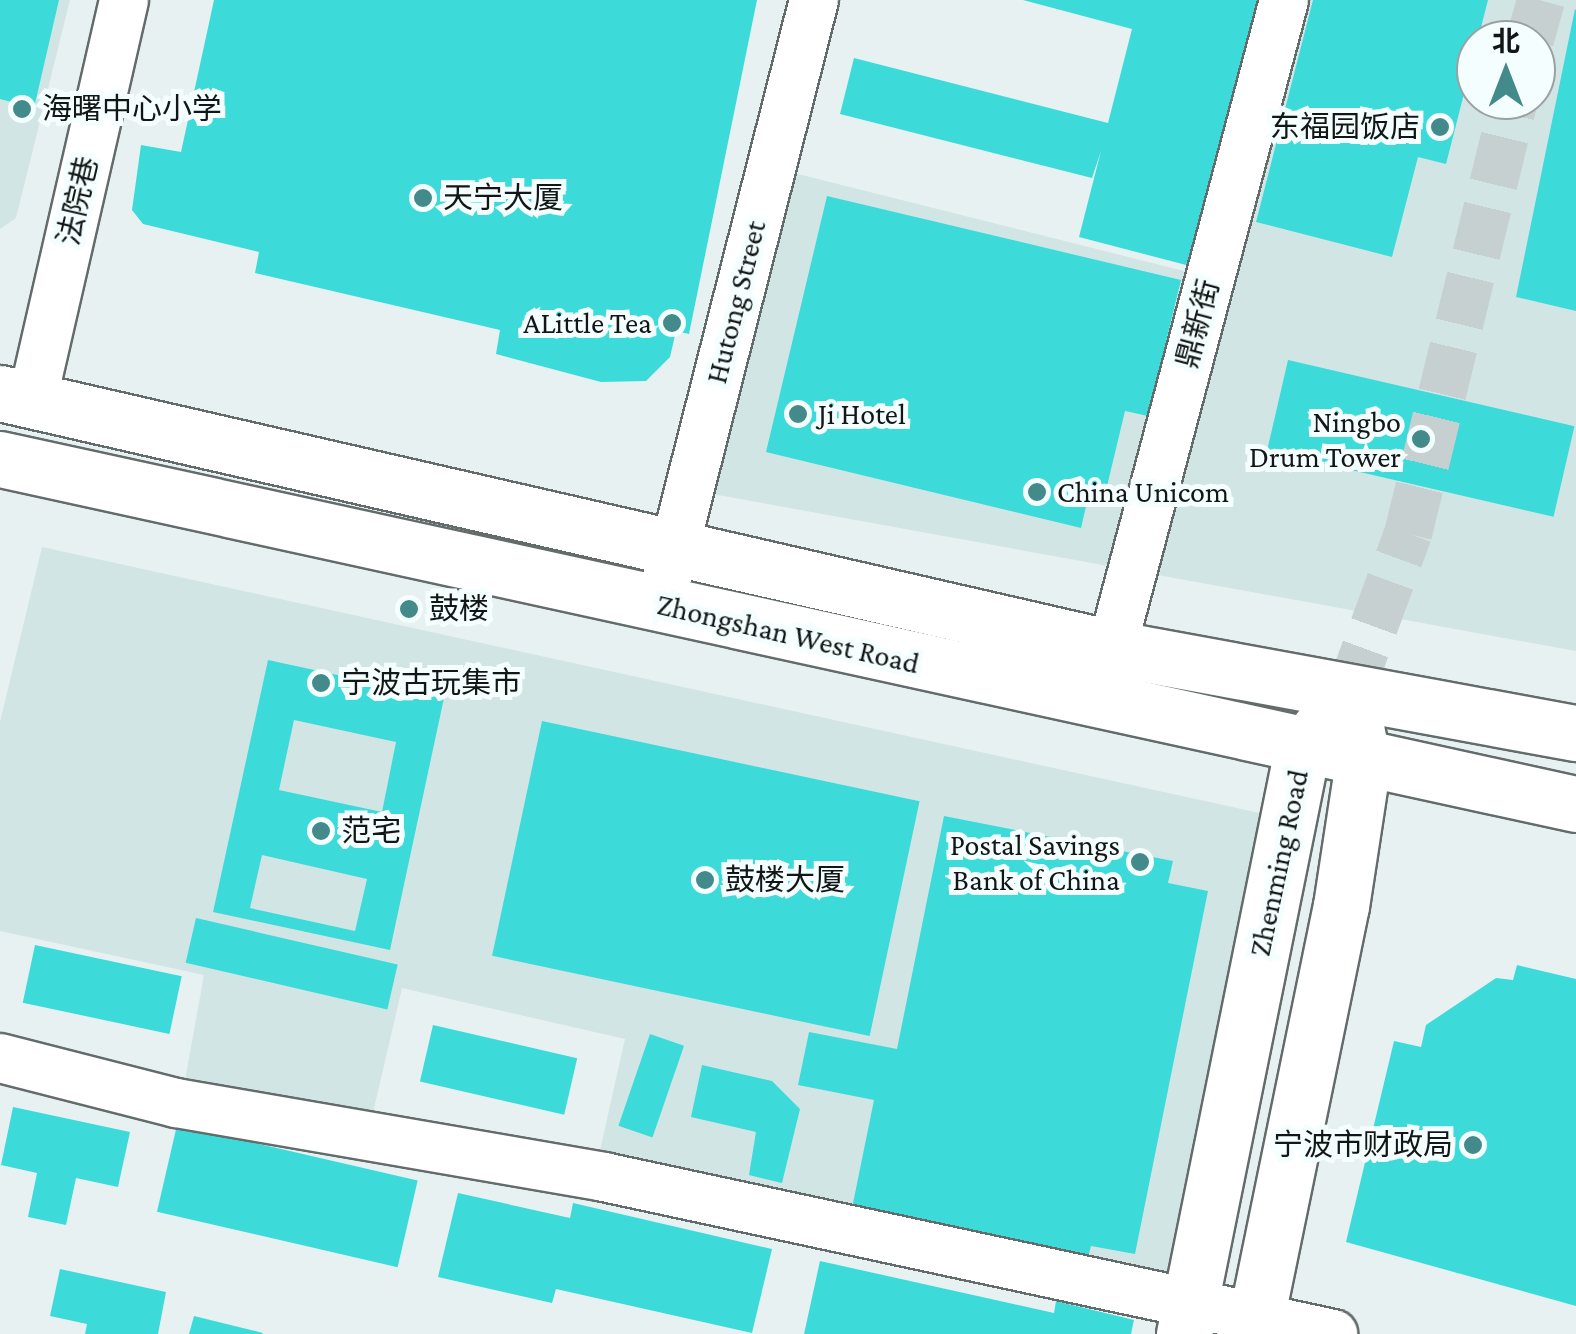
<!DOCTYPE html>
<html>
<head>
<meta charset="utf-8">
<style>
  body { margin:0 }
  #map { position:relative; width:1576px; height:1334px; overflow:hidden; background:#e7f1f1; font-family:"Crimson Pro","Noto Sans SC",serif }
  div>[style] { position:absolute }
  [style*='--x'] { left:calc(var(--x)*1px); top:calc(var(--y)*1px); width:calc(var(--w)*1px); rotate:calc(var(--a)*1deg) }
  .built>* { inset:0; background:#d1e5e4 }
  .building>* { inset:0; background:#3cdbda; transform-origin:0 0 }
  .minor-tunnel>* { height:48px; margin-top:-24px; transform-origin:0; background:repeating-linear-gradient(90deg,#c7d0d0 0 48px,transparent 0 72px) }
  .roads { filter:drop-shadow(2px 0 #636b6b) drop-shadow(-2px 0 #636b6b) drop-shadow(0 2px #636b6b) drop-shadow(0 -2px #636b6b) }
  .minor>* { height:48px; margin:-24px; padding:0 24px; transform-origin:24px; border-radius:24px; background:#fff }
  .major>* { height:55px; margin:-27.5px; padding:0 27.5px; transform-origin:27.5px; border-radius:27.5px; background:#fff }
  .dots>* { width:28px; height:28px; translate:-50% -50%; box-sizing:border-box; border:5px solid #f4fefe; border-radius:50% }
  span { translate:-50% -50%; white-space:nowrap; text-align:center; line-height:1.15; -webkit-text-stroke:10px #f4fefe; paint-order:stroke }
  .poi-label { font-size:30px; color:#131616 }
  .left { translate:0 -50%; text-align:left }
  .right { translate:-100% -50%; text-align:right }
  .street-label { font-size:30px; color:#131616 }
  .north { position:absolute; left:1456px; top:20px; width:100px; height:100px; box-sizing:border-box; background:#f4fefe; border:2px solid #9aa1a1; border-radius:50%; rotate:0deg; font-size:28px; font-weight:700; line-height:40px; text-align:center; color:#131616 }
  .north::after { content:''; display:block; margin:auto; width:35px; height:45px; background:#438b8a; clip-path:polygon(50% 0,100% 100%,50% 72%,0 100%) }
</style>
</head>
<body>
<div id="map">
  <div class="built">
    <i style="clip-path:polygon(0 0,70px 0,16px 218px,0 229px)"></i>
    <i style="clip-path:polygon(evenodd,1266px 0,1576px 0,1576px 651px,707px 493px,790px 172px,1196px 274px,1266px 0,1476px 40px,1536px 40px,1536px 100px,1476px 100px,1476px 40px)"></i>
    <i style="clip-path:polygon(42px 547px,1269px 815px,1166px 1289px,596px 1168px,625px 1039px,402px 988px,372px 1117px,185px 1080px,204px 975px,0 931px,0 722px)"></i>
  </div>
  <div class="building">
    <i style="clip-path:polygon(0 0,59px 0,34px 108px,0 99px)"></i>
    <i style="clip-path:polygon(214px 0,757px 0,689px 334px,676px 331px,670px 357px,646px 381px,601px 382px,496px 354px,500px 330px,255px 273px,259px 252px,143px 224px,132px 210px,141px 145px,181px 152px)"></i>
    <i style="clip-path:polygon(1023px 0,1258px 0,1190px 266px,1079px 237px,1101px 151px,1092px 178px,840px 114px,854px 58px,1108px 123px,1132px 29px)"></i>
    <i style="clip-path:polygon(1313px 0,1488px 0,1446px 164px,1418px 157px,1392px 257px,1256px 222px)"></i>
    <i style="clip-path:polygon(1575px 9px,1576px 10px,1576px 311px,1516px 297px)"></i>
    <i style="clip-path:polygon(827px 196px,1181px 280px,1148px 416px,1125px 411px,1103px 503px,1088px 498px,1081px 528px,766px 452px)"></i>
    <i style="left:1288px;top:360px;width:294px;height:93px;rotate:13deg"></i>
    <i style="clip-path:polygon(evenodd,268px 660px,444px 698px,390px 950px,213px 912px,268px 660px,294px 720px,396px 742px,382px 812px,279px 790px,294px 720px,268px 660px,262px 855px,367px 879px,355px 931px,250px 908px,262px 855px)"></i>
    <i style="left:542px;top:721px;width:386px;height:240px;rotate:12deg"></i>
    <i style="clip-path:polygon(944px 816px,1173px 861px,1168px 883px,1208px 891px,1135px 1254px,1091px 1246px,1086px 1265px,850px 1218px,874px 1100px,798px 1085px,809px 1032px,897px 1049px)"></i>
    <i style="left:196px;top:918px;width:207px;height:46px;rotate:13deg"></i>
    <i style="left:35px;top:945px;width:150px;height:59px;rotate:12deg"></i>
    <i style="clip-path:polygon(1517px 965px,1576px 979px,1576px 1306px,1346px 1242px,1394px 1041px,1421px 1047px,1426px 1025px,1496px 978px,1513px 980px)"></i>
    <i style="left:433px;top:1025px;width:148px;height:58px;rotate:13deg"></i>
    <i style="left:650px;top:1034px;width:36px;height:97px;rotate:19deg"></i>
    <i style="clip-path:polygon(702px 1065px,772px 1081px,800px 1109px,782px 1183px,749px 1175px,756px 1132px,691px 1117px)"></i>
    <i style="clip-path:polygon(13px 1107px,130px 1132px,118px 1187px,76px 1178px,66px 1225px,28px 1217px,37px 1173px,1px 1165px)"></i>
    <i style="left:177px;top:1125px;width:247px;height:89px;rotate:13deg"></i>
    <i style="clip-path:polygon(458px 1193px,570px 1218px,573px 1203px,772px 1249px,752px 1333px,556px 1289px,552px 1303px,438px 1277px)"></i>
    <i style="clip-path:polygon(820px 1261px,1054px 1313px,1056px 1301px,1134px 1320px,1131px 1334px,804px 1334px)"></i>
    <i style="clip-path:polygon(60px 1269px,166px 1292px,158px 1334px,85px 1334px,87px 1324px,50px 1316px)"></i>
    <i style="clip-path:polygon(194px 1316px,263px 1333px,262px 1334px,189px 1334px)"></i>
  </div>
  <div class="minor-tunnel">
    <i style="--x:1530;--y:40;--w:41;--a:-74.6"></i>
    <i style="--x:1349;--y:694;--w:171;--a:-69.8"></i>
    <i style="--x:1408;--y:534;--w:447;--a:-76.3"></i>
  </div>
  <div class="roads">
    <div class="minor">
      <i style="--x:32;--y:402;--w:412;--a:-77.1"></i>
      <i style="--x:660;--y:605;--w:624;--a:-75.72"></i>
      <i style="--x:1112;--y:648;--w:670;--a:-75.13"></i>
      <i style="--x:0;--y:1058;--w:182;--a:14.3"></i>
      <i style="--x:176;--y:1103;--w:434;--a:9.8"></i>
      <i style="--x:604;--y:1177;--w:746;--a:12.15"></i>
    </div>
    <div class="major">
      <i style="--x:0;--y:393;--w:1141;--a:12.92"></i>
      <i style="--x:1112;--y:648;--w:472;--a:10.4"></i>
      <i style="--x:0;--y:459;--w:1613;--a:12.35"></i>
      <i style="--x:1184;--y:1334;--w:596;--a:-78.58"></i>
      <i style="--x:1302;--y:750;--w:35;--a:-51"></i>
      <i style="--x:1253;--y:1334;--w:437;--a:-78.4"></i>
      <i style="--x:1341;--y:906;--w:145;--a:-81.3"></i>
      <i style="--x:1363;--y:763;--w:38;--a:-101"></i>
    </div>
  </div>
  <div class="dots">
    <i style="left:22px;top:109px;background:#438b8a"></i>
    <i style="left:1440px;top:127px;background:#438b8a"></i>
    <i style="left:423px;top:198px;background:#438b8a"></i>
    <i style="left:672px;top:323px;background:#438b8a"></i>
    <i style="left:798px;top:414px;background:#438b8a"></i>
    <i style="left:1421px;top:439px;background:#438b8a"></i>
    <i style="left:1037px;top:492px;background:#438b8a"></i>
    <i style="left:409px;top:609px;background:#438b8a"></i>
    <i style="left:321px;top:683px;background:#438b8a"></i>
    <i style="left:321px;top:831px;background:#438b8a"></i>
    <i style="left:1140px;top:862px;background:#438b8a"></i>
    <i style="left:705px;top:880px;background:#438b8a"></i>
    <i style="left:1473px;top:1145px;background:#438b8a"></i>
  </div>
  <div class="poi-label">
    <span class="left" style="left:42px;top:109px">海曙中心小学</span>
    <span class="right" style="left:1420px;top:127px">东福园饭店</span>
    <span class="left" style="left:443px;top:198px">天宁大厦</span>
    <span class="right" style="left:652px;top:323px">ALittle Tea</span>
    <span class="left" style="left:818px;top:414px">Ji Hotel</span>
    <span class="right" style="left:1401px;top:439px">Ningbo<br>Drum Tower</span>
    <span class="left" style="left:1057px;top:492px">China Unicom</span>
    <span class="left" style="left:429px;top:609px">鼓楼</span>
    <span class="left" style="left:341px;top:683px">宁波古玩集市</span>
    <span class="left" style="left:341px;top:831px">范宅</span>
    <span class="right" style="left:1120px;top:862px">Postal Savings<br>Bank of China</span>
    <span class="left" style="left:725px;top:880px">鼓楼大厦</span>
    <span class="right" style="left:1453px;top:1145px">宁波市财政局</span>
  </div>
  <div class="street-label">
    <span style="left:78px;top:201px;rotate:-77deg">法院巷</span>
    <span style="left:736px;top:302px;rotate:-76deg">Hutong Street</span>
    <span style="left:1198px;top:324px;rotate:-75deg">鼎新街</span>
    <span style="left:788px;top:634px;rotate:13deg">Zhongshan West Road</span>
    <span style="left:1279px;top:863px;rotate:-78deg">Zhenming Road</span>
  </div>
  <div class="north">北</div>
</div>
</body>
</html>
